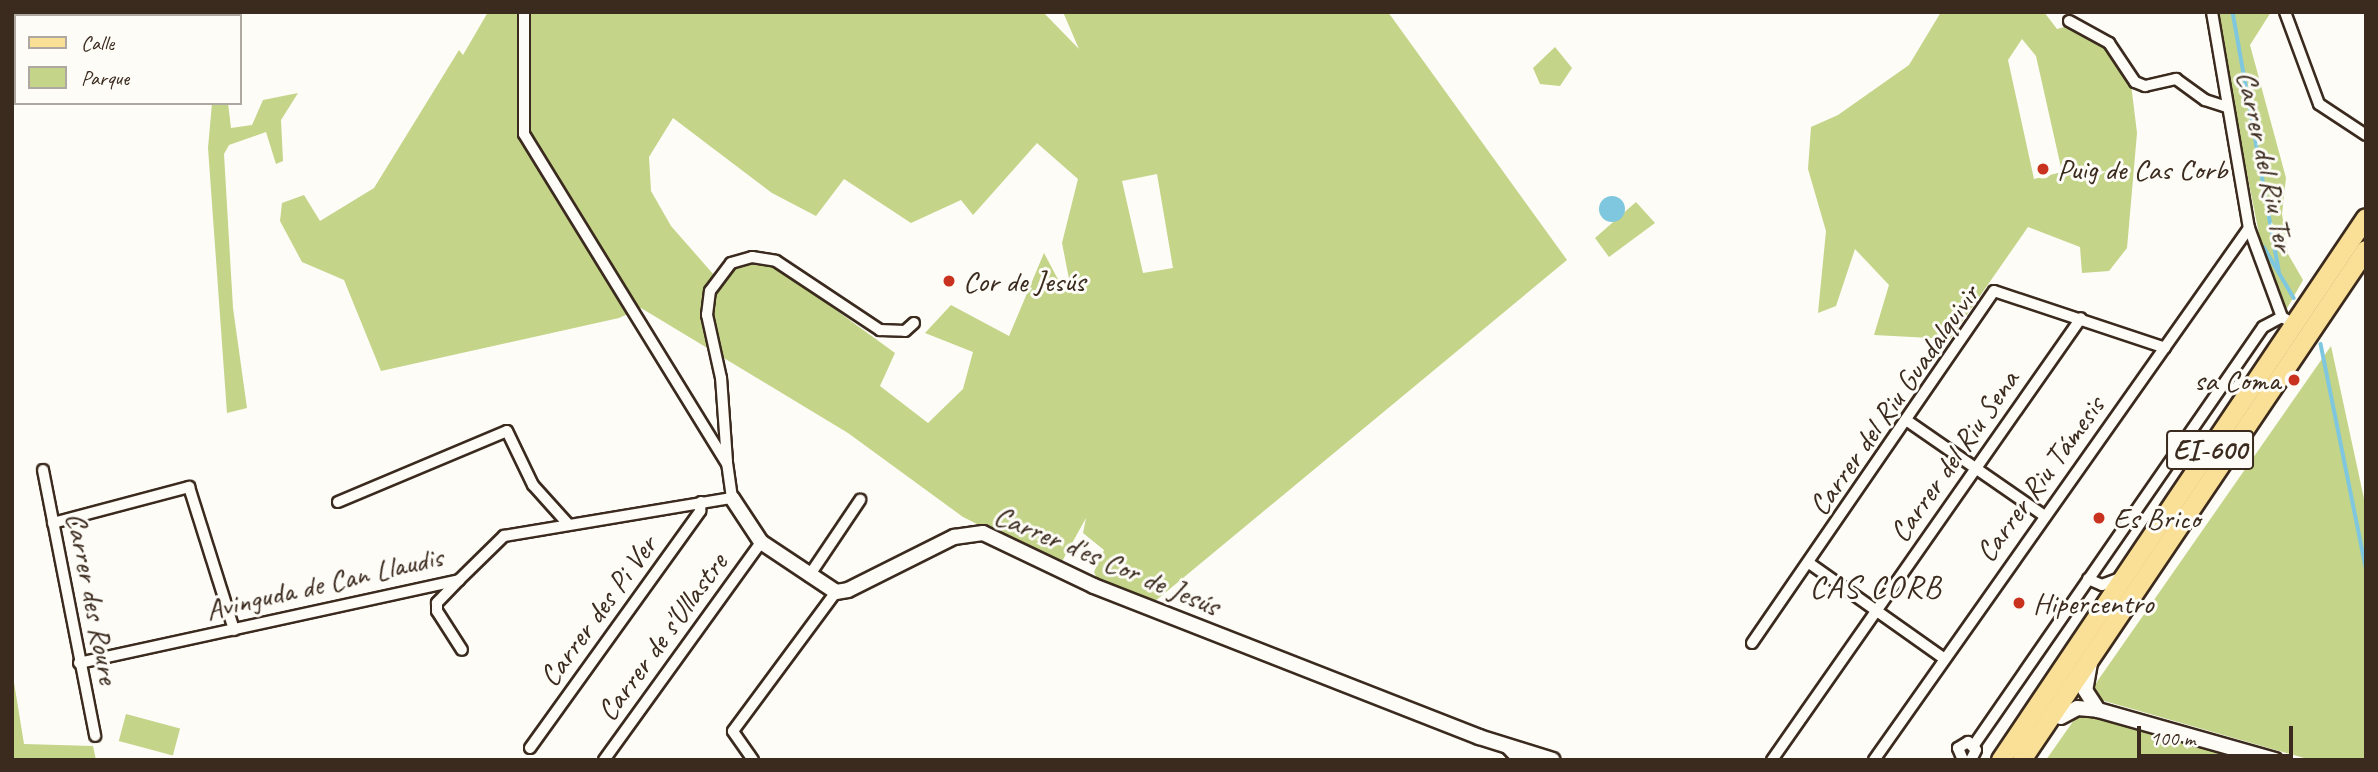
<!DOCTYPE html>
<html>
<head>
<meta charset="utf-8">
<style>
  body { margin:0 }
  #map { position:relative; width:2378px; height:772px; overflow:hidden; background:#fdfcf7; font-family:Caveat,sans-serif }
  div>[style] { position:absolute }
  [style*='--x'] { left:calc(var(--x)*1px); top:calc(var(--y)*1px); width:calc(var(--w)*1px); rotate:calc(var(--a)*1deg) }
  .green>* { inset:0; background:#c4d488; transform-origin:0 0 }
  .water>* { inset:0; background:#7ec7df }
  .round { border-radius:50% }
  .stream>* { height:3.5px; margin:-1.75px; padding:0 1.75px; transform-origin:1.75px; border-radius:1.75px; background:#7ec7df }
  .roads { filter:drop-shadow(2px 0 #3b2a1e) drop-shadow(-2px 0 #3b2a1e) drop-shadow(0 2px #3b2a1e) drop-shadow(0 -2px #3b2a1e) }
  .minor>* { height:10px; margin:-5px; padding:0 5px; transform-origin:5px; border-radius:5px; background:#fdfcf7 }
  .tertiary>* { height:14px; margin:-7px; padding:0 7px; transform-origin:7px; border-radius:7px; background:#fdfcf7 }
  .primary>* { height:18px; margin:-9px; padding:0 9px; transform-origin:9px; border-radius:9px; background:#fadf96 }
  .dots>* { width:19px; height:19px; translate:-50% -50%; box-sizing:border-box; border:4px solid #fdfcf7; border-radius:50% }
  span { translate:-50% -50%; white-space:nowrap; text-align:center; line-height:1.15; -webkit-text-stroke:6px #fdfcf7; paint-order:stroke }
  .shield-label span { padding:2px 5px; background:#fdfcf7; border:2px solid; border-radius:5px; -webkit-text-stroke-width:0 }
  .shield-label { font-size:28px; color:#3b2a1e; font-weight:700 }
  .street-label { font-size:30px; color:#3b2a1e }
  .poi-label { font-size:30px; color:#3b2a1e }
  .left { translate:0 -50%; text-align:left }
  .right { translate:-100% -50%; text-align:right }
  .neighbourhood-label { font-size:32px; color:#3b2a1e; letter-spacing:2px }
  .frame { position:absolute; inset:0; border:14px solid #3b2a1e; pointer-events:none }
  .legend { position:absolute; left:14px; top:14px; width:228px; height:91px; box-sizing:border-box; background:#fdfcf7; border:2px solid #afa8a0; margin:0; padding:9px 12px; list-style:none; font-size:21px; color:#3b2a1e }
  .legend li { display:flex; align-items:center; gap:14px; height:35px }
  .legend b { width:35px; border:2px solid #afa8a0 }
  .scale { position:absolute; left:2137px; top:726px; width:156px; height:32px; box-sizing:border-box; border:4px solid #3b2a1e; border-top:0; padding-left:9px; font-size:21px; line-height:24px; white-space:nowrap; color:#3b2a1e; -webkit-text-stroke:5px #fdfcf7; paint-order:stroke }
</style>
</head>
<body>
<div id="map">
  <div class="green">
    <i style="clip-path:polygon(evenodd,488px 12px,1043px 12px,1079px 49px,1063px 12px,1388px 12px,1567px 260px,1154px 602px,1099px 583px,1094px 572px,1104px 550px,1083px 533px,1086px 518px,1060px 565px,963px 517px,848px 433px,641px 308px,619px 318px,381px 371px,344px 280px,302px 262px,280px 221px,282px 203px,304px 195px,320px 221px,374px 188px,459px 50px,463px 55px,488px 12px,673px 118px,772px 193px,816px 216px,844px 179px,911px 223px,961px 200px,973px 215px,1037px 143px,1078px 179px,1062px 243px,1070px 284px,1061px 285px,1044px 253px,1009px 336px,951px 305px,925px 333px,973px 352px,963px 389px,928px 423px,880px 386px,895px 353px,778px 268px,758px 262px,736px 267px,721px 283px,671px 226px,651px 191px,649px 157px,673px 118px,488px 12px,1157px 174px,1173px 268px,1143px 273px,1122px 181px,1157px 174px)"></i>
    <i style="clip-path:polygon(evenodd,1941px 12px,2044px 12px,2057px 29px,2068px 26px,2086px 32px,2115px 58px,2131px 84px,2137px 133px,2127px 248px,2109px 271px,2082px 273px,2080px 247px,2028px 227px,1950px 339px,1874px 335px,1889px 285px,1855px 249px,1836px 306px,1818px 313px,1826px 231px,1808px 169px,1811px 127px,1838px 115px,1909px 65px,1941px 12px,2022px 39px,2036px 56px,2062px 172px,2034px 179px,2008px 60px,2022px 39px)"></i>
    <i style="clip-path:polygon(2215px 12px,2271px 12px,2250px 45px,2286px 178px,2282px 214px,2288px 254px,2303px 280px,2285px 312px,2262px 249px)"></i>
    <i style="clip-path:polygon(1555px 47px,1572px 68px,1560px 86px,1540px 84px,1533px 68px)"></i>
    <i style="clip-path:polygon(298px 93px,281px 120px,283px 161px,276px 164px,266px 132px,229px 145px,224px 154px,233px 308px,247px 408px,227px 413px,208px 148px,212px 103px,228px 103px,231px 128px,252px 125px,263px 100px)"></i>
    <i style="clip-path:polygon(1636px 202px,1655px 223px,1609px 257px,1595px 238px)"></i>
    <i style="clip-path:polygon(2331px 346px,2366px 508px,2366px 760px,2311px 760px,2087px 696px)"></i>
    <i style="clip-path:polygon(12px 670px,24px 744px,93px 746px,96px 760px,12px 760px)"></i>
    <i style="clip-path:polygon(2081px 710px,2274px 760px,2046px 760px)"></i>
    <i style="left:126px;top:714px;width:56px;height:28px;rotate:15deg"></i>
  </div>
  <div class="water">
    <i class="round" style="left:1599px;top:196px;width:26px;height:26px"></i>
  </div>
  <div class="stream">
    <i style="--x:2233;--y:12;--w:263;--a:79.9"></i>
    <i style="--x:2264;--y:247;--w:59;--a:59.5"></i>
    <i style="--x:2321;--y:344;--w:227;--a:78.6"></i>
  </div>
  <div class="roads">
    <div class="minor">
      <i style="--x:2212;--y:12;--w:219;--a:80.3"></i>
      <i style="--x:2249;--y:228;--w:95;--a:69.7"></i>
      <i style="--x:2285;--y:12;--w:98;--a:69.7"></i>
      <i style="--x:2319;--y:104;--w:56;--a:33.4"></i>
      <i style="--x:2069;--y:21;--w:46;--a:28.8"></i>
      <i style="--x:2109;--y:43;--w:47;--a:56.3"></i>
      <i style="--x:2135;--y:82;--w:11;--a:22"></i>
      <i style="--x:2145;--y:86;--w:32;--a:-13"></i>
      <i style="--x:2176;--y:79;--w:36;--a:36"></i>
      <i style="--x:2205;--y:100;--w:22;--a:18"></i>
      <i style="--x:1906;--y:420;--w:167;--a:34.7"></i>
      <i style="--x:727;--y:461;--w:83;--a:-94.1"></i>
      <i style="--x:721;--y:378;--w:65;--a:-102.5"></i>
      <i style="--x:707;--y:315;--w:24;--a:-83"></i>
      <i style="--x:710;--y:291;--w:35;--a:-53"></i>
      <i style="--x:731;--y:263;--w:22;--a:-16"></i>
      <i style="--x:752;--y:257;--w:24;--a:9"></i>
      <i style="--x:776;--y:261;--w:125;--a:33.6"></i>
      <i style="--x:880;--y:330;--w:25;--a:2"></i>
      <i style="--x:905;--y:331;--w:12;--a:-42"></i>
      <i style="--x:43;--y:470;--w:271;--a:78.9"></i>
      <i style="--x:338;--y:502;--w:183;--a:-22.8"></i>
      <i style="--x:507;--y:431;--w:60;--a:64.3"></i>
      <i style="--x:533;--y:485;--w:52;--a:48.1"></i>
      <i style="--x:53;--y:523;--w:141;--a:-14.8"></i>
      <i style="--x:189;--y:487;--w:150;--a:72.5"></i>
      <i style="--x:1809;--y:563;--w:163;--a:35.3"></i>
      <i style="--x:809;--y:576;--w:92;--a:-56.1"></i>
      <i style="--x:2088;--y:579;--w:15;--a:23"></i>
      <i style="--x:2102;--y:585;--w:19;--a:-21"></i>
      <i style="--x:459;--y:580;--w:32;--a:134"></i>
      <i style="--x:437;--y:603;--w:8;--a:90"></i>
      <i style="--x:437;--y:611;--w:46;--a:57.3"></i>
      <i style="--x:1752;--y:643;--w:427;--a:-55.5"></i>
      <i style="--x:1994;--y:291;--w:180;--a:18.4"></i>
      <i style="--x:79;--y:663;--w:389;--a:-12.3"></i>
      <i style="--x:459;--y:580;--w:63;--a:-44.4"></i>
      <i style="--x:504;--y:536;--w:231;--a:-9.5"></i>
      <i style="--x:732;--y:498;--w:34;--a:-98"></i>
      <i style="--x:727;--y:464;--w:387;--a:-121.6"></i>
      <i style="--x:524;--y:134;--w:122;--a:-90"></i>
      <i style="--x:1974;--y:745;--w:508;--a:-55.34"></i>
      <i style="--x:2263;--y:327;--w:21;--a:-28"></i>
      <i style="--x:2282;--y:317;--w:14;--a:30"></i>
      <i style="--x:1506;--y:747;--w:18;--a:47"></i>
      <i style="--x:530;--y:748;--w:292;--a:-54.3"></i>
      <i style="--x:700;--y:511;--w:9;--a:-84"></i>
      <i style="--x:604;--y:760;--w:269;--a:-54.2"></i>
      <i style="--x:753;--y:760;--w:35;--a:-125"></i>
      <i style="--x:733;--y:731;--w:173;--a:-53.5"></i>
      <i style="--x:1772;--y:760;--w:539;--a:-55.04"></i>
      <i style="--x:1874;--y:760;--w:651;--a:-54.82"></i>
      <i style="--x:1963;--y:760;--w:13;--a:-113"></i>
      <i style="--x:1958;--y:748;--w:12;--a:-31"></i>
      <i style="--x:1968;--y:742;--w:11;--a:45"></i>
      <i style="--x:1976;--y:750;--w:11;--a:117"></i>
    </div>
    <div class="tertiary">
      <i style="--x:732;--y:498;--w:53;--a:56.6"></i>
      <i style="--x:761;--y:542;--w:90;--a:33.7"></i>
      <i style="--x:836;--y:592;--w:12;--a:-9"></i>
      <i style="--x:848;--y:590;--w:119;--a:-26.6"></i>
      <i style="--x:954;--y:537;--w:29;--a:-8"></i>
      <i style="--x:983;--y:533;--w:123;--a:25.5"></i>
      <i style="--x:1094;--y:586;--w:414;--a:21.4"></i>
      <i style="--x:1479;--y:737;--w:77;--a:17.3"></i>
      <i style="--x:2090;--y:663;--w:27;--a:100"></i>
      <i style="--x:2085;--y:690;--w:24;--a:57"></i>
      <i style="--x:2061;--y:717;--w:18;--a:-29"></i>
      <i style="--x:2077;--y:708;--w:21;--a:5"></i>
      <i style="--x:2098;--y:710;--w:184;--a:15.8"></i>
    </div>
    <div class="primary">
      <i style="--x:2001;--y:760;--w:653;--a:-56.04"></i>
      <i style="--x:2022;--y:760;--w:615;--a:-56"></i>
    </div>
  </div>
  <div class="dots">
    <i style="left:2043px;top:169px;background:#c8321e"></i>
    <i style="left:949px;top:281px;background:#c8321e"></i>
    <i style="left:2294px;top:380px;background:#c8321e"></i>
    <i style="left:2099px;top:518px;background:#c8321e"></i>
    <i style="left:2019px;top:603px;background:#c8321e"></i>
  </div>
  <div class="shield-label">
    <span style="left:2210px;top:450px">EI-600</span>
  </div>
  <div class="street-label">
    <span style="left:2266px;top:161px;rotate:78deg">Carrer del Riu Ter</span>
    <span style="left:1894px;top:400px;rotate:-55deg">Carrer del Riu Guadalquivir</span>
    <span style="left:1954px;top:456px;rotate:-55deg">Carrer del Riu Sena</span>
    <span style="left:2040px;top:479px;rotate:-54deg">Carrer Riu Támesis</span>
    <span style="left:1107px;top:560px;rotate:23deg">Carrer d'es Cor de Jesús</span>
    <span style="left:324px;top:583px;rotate:-13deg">Avinguda de Can Llaudis</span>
    <span style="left:93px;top:598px;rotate:79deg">Carrer des Roure</span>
    <span style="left:598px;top:611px;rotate:-54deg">Carrer des Pi Ver</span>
    <span style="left:662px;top:637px;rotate:-54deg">Carrer de s'Ullastre</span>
  </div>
  <div class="poi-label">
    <span class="left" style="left:2057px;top:169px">Puig de Cas Corb</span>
    <span class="left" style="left:963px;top:281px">Cor de Jesús</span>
    <span class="right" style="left:2280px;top:380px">sa Coma</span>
    <span class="left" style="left:2113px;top:518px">Es Brico</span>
    <span class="left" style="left:2033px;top:603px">Hipercentro</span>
  </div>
  <div class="neighbourhood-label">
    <span style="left:1876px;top:587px">CAS CORB</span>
  </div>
  <div class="frame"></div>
  <ul class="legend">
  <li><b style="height:9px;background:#fadf96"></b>Calle</li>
  <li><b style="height:19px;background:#c4d488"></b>Parque</li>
  </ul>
  <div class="scale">100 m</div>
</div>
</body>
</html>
